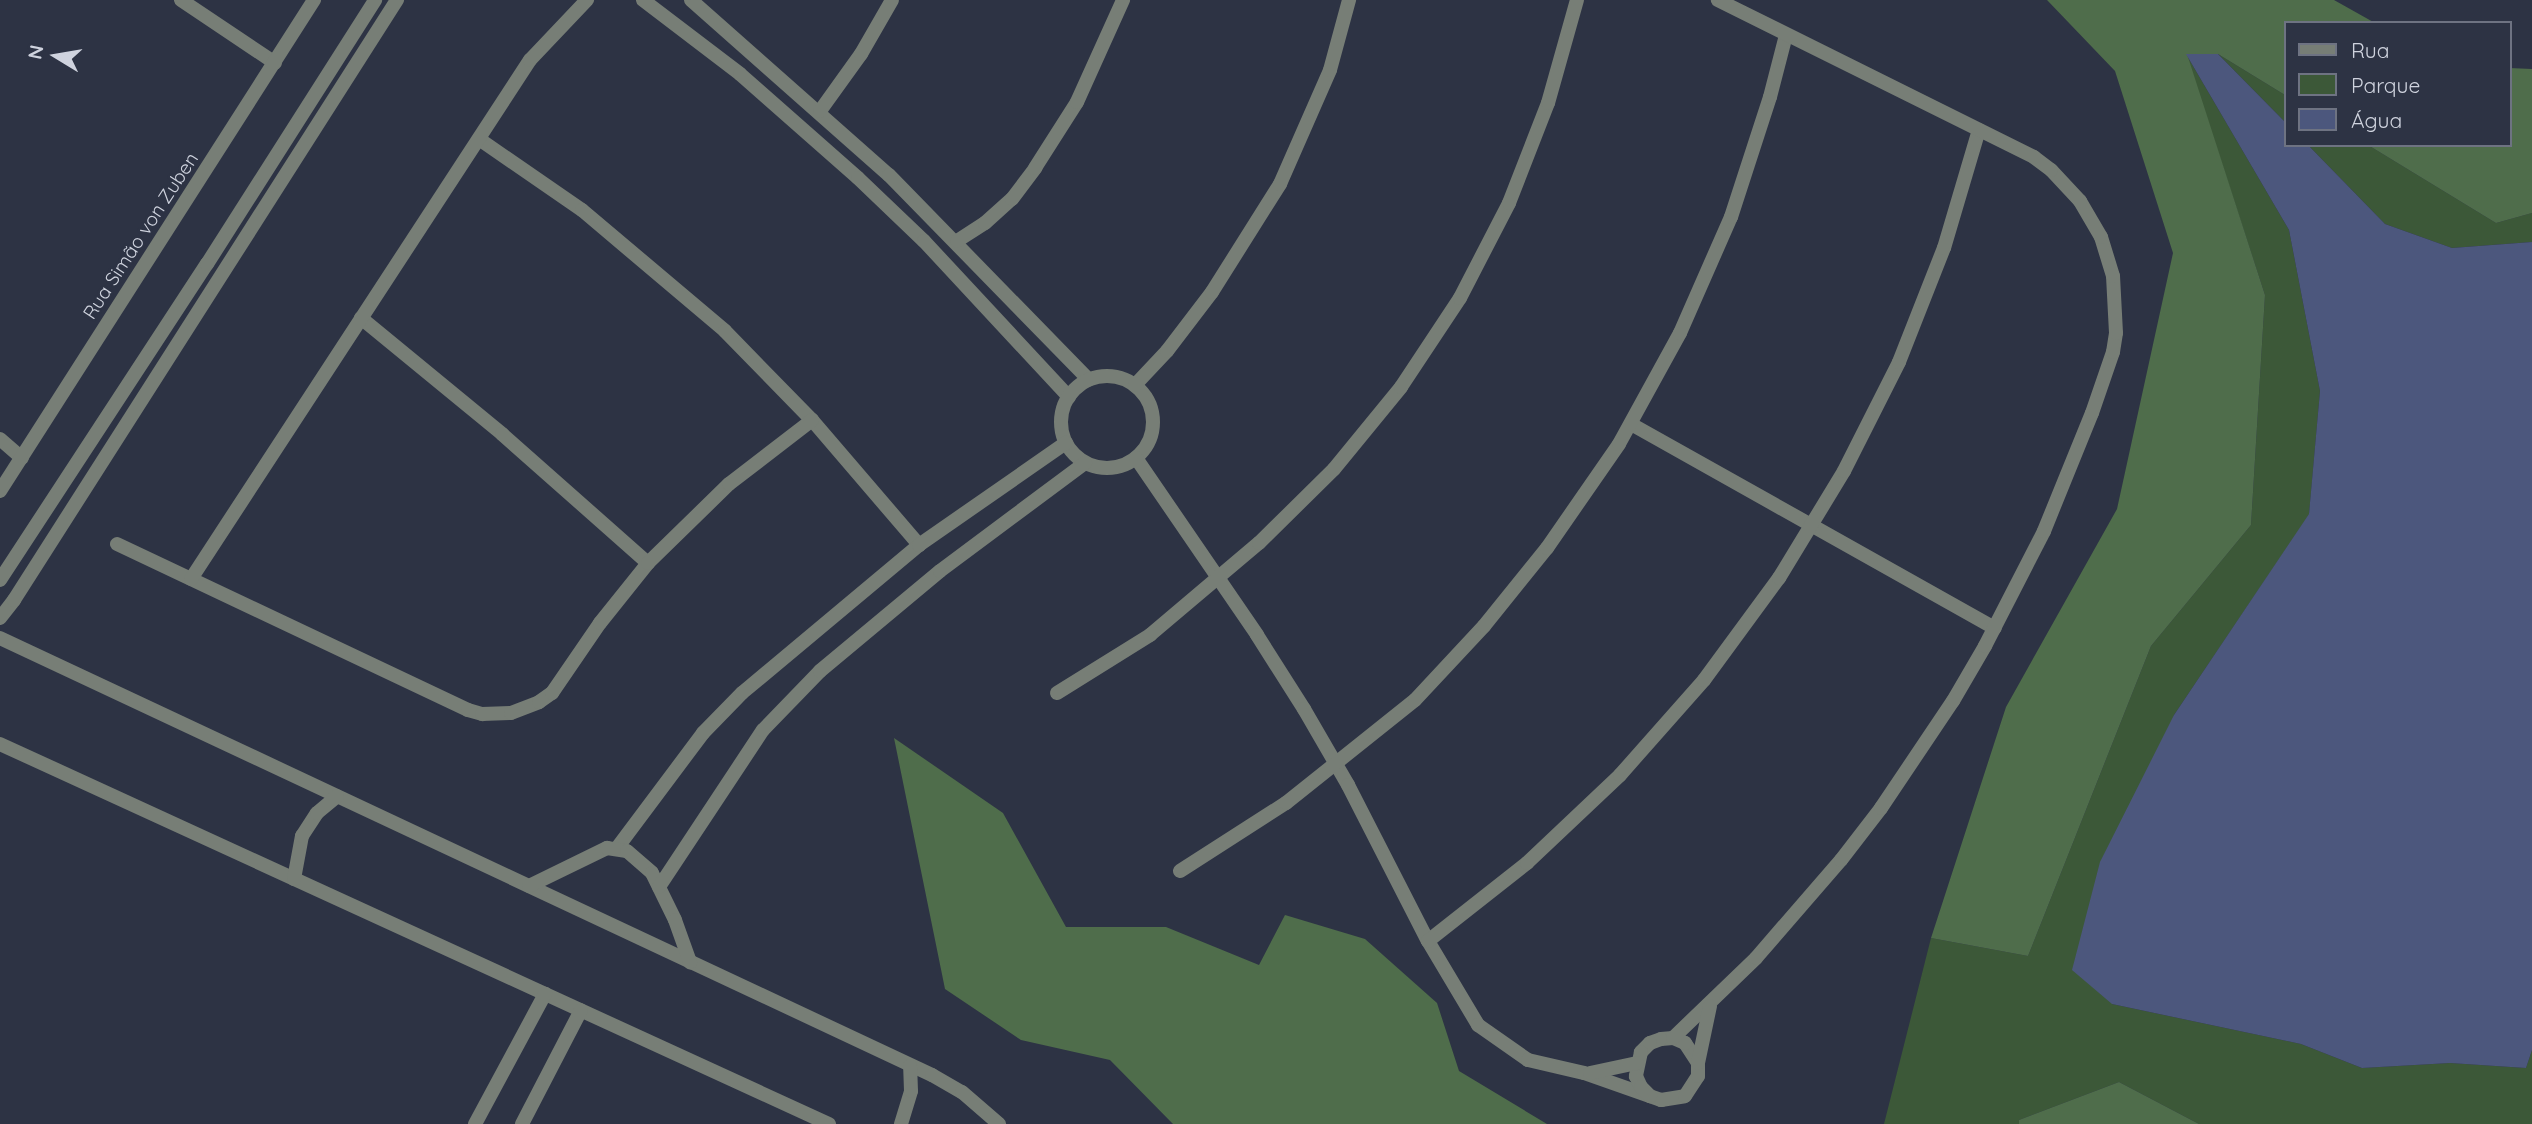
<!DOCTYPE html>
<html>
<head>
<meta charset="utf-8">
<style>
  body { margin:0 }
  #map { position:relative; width:2532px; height:1124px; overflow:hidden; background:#2d3344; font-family:Quicksand,sans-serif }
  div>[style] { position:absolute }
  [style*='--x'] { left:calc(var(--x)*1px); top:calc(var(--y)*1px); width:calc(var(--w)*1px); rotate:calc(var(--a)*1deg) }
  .green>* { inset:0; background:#3c5838 }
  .forest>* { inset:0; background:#4f6d4b }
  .water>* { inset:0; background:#4c577d }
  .street>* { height:14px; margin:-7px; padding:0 7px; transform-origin:7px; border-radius:7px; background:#777e76 }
  .street>.ring { margin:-7px; padding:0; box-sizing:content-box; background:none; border:14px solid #777e76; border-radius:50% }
  span { translate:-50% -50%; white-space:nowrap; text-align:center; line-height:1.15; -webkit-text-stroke:5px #2d3344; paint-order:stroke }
  .street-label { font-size:19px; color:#cfd3de }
  .legend { position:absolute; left:2284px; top:21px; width:228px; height:126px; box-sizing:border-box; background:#2d3344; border:2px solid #6e7382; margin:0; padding:9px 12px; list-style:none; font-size:21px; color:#cfd3de }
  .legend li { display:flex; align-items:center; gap:14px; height:35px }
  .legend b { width:35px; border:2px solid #6e7382 }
  .north { position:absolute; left:21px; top:21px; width:70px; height:70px; -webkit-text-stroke:5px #2d3344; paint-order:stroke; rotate:281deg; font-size:19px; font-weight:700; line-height:28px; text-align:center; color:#cfd3de }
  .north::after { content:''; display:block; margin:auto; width:24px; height:32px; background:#cfd3de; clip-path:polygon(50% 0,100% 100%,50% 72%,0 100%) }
</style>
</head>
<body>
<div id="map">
  <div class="green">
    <i style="clip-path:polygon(2186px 54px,2289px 230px,2320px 391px,2309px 515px,2174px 715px,2112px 1004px,2301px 1044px,2362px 1068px,2450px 1063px,2526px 1068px,2532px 1050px,2532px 1124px,2199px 1124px,2119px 1082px,2019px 1120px,2019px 1124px,1884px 1124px,1931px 938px,2028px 956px,2151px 646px,2251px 525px,2265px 295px)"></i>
    <i style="clip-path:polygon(2218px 54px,2285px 95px,2285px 122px)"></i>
    <i style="clip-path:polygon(2308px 145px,2368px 145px,2496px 223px,2532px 213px,2532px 242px,2452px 248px,2385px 224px)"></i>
  </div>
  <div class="forest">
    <i style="clip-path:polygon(2047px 0,2334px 0,2375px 23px,2285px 23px,2285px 95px,2218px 54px,2187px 54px,2265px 295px,2251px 525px,2151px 646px,2028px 956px,1931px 938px,2006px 707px,2117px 509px,2173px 253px,2115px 71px)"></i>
    <i style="clip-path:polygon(2509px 68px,2532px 69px,2532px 213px,2496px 223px,2368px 145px,2509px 145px)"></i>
    <i style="clip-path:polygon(894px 738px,1003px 813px,1066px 927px,1166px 927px,1259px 965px,1285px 915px,1365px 939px,1437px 1003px,1459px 1071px,1547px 1124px,1173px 1124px,1110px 1060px,1021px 1040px,945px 989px)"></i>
    <i style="clip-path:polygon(2119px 1082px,2199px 1124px,2019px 1124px,2019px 1120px)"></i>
  </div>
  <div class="water">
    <i style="clip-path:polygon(2186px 54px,2218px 54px,2285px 122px,2285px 145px,2308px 145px,2385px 224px,2452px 248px,2532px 242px,2532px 1050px,2526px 1068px,2450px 1063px,2362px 1068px,2301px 1044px,2112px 1004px,2072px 970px,2100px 862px,2174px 715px,2309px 514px,2320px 391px,2289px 230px)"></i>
  </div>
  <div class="street">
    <i style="--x:181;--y:0;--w:113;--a:33.8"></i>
    <i style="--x:643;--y:0;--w:122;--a:37.3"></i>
    <i style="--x:740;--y:74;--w:157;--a:41.4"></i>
    <i style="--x:858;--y:178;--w:91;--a:43.7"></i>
    <i style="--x:924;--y:241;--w:213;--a:47.1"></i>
    <i style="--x:691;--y:0;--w:264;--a:41.5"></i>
    <i style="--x:889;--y:175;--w:286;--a:45.7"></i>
    <i style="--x:820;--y:111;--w:70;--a:-54.3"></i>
    <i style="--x:861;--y:54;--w:62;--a:-60.1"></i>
    <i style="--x:479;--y:139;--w:125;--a:34.6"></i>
    <i style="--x:582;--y:210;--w:187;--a:40.2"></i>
    <i style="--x:725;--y:331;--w:124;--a:45.7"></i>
    <i style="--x:812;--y:420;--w:165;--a:49.4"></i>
    <i style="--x:957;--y:241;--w:33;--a:-33"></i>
    <i style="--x:985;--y:223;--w:36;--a:-42"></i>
    <i style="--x:1012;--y:199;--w:39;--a:-53"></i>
    <i style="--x:1035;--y:168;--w:78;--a:-57.5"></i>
    <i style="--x:1077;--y:102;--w:112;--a:-65.7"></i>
    <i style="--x:361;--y:318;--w:183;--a:39.4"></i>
    <i style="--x:502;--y:434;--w:195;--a:41.5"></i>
    <i class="ring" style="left:1061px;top:376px;width:78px;height:78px"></i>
    <i style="--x:1135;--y:385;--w:47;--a:-46.7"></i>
    <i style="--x:1167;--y:351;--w:74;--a:-52.7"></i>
    <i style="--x:1212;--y:292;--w:128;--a:-57.8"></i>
    <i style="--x:1280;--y:184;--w:124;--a:-66.3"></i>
    <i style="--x:1330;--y:70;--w:73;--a:-74.8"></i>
    <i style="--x:1631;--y:424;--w:417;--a:29.3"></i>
    <i style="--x:0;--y:439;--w:29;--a:41"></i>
    <i style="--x:1136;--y:458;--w:214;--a:55.6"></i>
    <i style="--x:1257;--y:635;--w:88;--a:57.6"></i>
    <i style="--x:1304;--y:709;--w:88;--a:59.9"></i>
    <i style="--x:1348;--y:785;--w:175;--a:62.9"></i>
    <i style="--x:1428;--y:941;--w:98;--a:59.2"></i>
    <i style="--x:1478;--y:1025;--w:61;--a:35"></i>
    <i style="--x:1528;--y:1060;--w:57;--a:13.1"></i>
    <i style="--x:1584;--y:1073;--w:82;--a:19.3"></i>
    <i style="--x:1661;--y:1100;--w:24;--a:-9"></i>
    <i style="--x:1685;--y:1096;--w:24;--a:-57"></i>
    <i style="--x:1698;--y:1076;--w:13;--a:-90"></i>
    <i style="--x:1698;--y:1063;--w:24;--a:-123"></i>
    <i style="--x:1685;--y:1043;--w:13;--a:-157"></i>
    <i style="--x:1673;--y:1038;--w:12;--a:175"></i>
    <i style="--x:1661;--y:1039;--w:12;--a:160"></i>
    <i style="--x:1650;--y:1043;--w:13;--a:135"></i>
    <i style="--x:1641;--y:1052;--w:25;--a:102"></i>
    <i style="--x:1636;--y:1076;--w:12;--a:66"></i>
    <i style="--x:1641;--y:1087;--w:13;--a:45"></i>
    <i style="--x:0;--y:491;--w:583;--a:-57.4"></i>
    <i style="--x:117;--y:544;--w:388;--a:25.3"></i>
    <i style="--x:468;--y:710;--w:15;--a:16"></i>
    <i style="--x:482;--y:714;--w:29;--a:-2"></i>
    <i style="--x:511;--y:713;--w:30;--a:-21"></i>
    <i style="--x:539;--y:702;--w:16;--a:-35"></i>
    <i style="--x:552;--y:693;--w:85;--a:-55.6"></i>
    <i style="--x:600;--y:623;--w:77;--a:-51.3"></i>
    <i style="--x:648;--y:563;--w:113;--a:-44.3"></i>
    <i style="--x:729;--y:484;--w:105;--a:-37.6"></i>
    <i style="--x:191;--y:579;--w:620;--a:-56.85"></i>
    <i style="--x:530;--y:60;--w:83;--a:-46.5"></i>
    <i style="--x:0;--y:580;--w:378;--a:-56.8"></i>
    <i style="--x:207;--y:264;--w:313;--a:-57.5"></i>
    <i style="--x:0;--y:618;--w:23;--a:-52"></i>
    <i style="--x:14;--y:600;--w:712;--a:-57.45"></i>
    <i style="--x:0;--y:638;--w:1029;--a:25.12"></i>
    <i style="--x:932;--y:1075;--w:34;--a:30"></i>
    <i style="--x:962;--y:1092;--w:49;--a:40.9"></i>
    <i style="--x:1057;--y:693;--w:110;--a:-31.9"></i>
    <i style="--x:1150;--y:635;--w:143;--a:-40.2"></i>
    <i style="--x:1259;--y:543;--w:105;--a:-44.6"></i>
    <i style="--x:1334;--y:469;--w:106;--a:-50.7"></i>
    <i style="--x:1401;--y:387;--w:107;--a:-56.5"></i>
    <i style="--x:1460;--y:298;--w:107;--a:-62.7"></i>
    <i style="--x:1509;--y:203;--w:107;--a:-68.7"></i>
    <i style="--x:1548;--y:103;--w:107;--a:-74.3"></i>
    <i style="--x:0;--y:744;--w:912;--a:24.63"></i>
    <i style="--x:617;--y:848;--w:144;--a:-53.2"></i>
    <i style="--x:703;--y:733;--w:56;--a:-45.7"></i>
    <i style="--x:742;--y:693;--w:231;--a:-39.9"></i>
    <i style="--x:919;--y:545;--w:179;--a:-34.8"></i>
    <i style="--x:1180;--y:871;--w:126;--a:-32.7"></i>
    <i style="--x:1286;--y:803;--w:165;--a:-38.6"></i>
    <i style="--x:1415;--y:700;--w:101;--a:-47"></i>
    <i style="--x:1484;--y:626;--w:100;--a:-51.1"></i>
    <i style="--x:1547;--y:548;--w:126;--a:-55.3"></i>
    <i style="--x:1619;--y:444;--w:127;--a:-61.2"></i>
    <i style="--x:1680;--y:333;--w:127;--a:-66.3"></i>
    <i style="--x:1731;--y:217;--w:126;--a:-72"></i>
    <i style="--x:1770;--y:97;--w:64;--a:-75.5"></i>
    <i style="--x:294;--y:879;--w:44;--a:-79.5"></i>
    <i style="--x:302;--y:836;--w:27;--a:-57"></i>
    <i style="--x:317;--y:813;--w:26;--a:-40"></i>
    <i style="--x:529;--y:886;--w:87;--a:-26"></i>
    <i style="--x:607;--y:848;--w:20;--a:9"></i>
    <i style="--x:627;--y:851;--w:33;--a:41"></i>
    <i style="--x:652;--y:873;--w:52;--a:63.9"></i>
    <i style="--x:675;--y:920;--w:45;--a:70.3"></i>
    <i style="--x:659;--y:887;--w:188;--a:-56.5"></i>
    <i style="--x:763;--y:730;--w:82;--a:-46"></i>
    <i style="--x:820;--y:671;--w:156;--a:-39.8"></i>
    <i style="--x:940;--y:571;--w:181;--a:-36.7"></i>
    <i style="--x:1428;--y:941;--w:126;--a:-38.2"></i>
    <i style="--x:1527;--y:863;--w:128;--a:-43.4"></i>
    <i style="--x:1620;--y:775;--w:127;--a:-48.5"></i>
    <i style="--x:1704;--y:680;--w:127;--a:-53.7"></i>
    <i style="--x:1779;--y:578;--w:125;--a:-58.7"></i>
    <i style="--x:1844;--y:471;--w:122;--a:-63.2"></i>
    <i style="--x:1899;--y:362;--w:123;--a:-68.5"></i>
    <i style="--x:1944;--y:248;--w:123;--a:-73.5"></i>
    <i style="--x:1673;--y:1038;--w:115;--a:-43.9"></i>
    <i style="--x:1756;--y:958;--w:130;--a:-49.1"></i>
    <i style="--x:1841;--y:860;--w:66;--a:-52.4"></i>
    <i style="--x:1881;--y:808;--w:129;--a:-56.1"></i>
    <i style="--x:1953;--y:701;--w:64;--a:-59.8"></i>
    <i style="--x:1985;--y:646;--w:129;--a:-62.8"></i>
    <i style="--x:2044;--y:531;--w:127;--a:-67.9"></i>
    <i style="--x:2092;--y:413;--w:65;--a:-71"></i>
    <i style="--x:2113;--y:352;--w:19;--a:-81"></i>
    <i style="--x:2116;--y:333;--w:57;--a:-93"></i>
    <i style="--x:2113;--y:276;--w:41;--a:-107.1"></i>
    <i style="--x:2101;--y:237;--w:42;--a:-120.3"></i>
    <i style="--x:2080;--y:201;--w:42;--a:-133.1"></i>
    <i style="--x:2051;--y:170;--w:21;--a:-143"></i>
    <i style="--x:2034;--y:157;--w:353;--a:-153.6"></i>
    <i style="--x:1698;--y:1063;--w:58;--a:-78.1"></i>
    <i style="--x:1590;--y:1073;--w:48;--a:-12"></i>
    <i style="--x:475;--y:1124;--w:148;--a:-61.7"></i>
    <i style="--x:522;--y:1124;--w:128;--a:-62.6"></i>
    <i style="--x:901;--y:1124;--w:34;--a:-73"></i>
    <i style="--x:911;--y:1091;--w:25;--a:-92"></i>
  </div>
  <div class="street-label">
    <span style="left:141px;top:236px;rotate:-57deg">Rua Simão von Zuben</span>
  </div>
  <ul class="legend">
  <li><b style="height:9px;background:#777e76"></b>Rua</li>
  <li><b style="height:19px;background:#3c5838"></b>Parque</li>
  <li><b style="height:19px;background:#4c577d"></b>Água</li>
  </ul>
  <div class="north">N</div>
</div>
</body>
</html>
